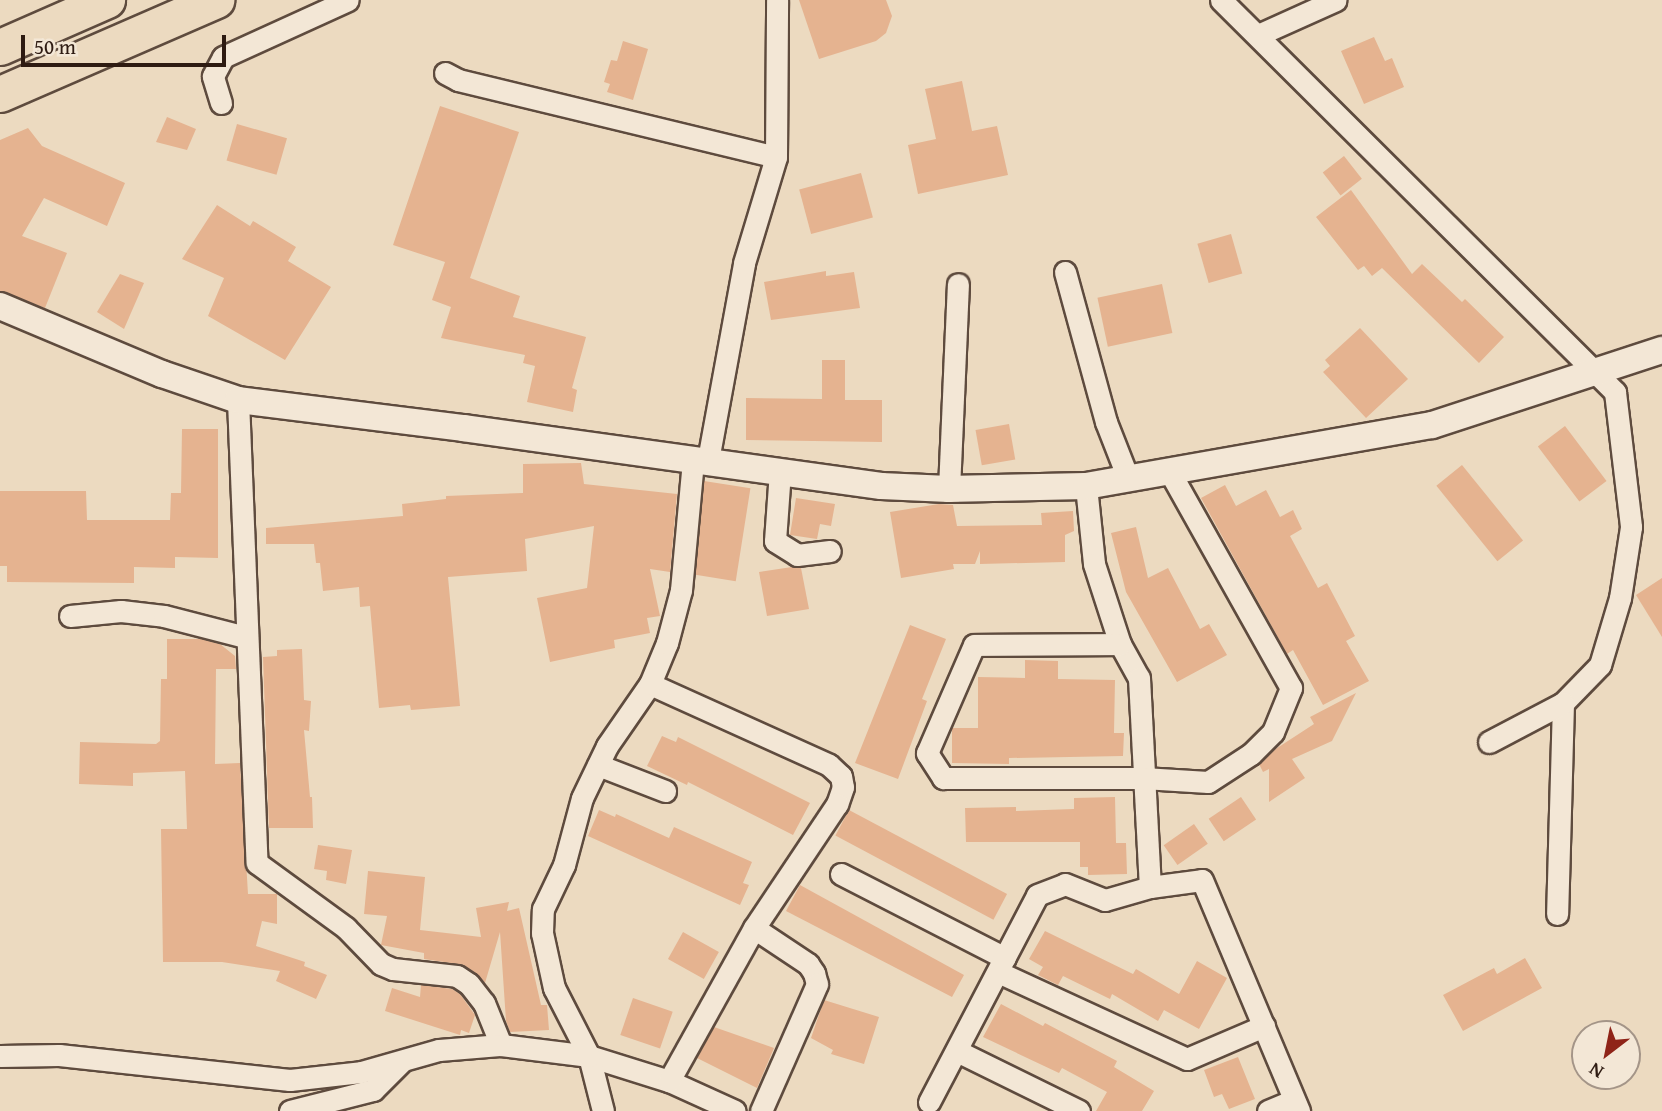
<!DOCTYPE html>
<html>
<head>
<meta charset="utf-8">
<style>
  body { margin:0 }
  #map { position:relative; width:1662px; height:1111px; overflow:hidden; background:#ecdac0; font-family:"Gentium Book Plus",serif }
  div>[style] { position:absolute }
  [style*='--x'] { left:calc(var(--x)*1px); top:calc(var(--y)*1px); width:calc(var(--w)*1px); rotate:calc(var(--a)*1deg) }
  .building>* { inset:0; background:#e5b390; transform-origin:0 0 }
  .roads { filter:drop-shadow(2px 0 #5e4b3e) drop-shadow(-2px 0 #5e4b3e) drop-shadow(0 2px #5e4b3e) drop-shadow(0 -2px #5e4b3e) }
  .minor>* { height:21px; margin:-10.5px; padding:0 10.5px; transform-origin:10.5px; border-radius:10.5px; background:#f3e7d6 }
  .tertiary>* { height:26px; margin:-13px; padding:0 13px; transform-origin:13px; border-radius:13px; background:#f3e7d6 }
  .trunk>* { height:35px; margin:-17.5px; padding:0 17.5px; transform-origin:17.5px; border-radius:17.5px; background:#ecdac0 }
  span { translate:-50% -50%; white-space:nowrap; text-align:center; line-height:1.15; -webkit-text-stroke:5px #f3e7d6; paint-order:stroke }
  .north { position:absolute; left:1571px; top:1020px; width:70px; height:70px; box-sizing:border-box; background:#f3e7d6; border:2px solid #a49588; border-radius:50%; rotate:212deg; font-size:19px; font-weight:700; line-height:28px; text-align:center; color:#2e1b12 }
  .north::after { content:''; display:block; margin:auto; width:24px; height:32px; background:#8f2418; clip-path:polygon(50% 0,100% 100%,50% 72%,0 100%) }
  .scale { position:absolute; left:21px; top:35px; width:205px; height:32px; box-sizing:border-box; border:4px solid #2e1b12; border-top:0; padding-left:9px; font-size:21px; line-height:24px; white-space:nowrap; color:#2e1b12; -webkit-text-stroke:5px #f3e7d6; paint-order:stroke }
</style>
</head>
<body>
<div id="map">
  <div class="building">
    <i style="clip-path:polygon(799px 0,886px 0,892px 16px,886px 33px,876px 41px,819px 59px)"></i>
    <i style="clip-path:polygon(1374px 37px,1385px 61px,1392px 58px,1404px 87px,1364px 104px,1341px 51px)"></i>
    <i style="clip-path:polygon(623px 41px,648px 49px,633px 100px,607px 92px,610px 84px,604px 82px,611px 60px,617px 61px)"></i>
    <i style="clip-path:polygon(962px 81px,972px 131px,997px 126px,1008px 175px,918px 194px,908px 145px,936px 139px,925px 89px)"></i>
    <i style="clip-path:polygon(440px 106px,519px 132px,470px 278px,520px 296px,513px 317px,586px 337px,572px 388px,577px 390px,573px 412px,527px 402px,535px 366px,523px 363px,525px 355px,441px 338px,451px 307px,432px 300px,445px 262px,393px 245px)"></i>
    <i style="clip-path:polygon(167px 117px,196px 129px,187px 150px,156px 142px)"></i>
    <i style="left:237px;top:124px;width:52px;height:38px;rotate:16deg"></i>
    <i style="clip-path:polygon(28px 128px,42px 146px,125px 183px,107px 226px,44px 198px,22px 236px,67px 253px,45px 308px,0 291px,0 140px)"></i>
    <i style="left:1344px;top:156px;width:29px;height:27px;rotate:52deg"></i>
    <i style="left:861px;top:173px;width:46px;height:64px;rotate:75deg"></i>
    <i style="clip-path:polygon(1351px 190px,1412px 274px,1422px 264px,1462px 302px,1465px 299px,1504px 337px,1479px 363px,1382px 268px,1372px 276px,1364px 266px,1358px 270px,1316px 217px)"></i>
    <i style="clip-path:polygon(217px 205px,250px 226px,253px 221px,296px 247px,288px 261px,331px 287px,285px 360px,208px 316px,224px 278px,182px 259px)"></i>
    <i style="left:1231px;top:234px;width:41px;height:35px;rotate:74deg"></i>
    <i style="clip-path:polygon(826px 271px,826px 276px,854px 272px,860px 308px,771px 320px,764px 282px)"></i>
    <i style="clip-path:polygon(120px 274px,144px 283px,124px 329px,97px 312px)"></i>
    <i style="left:1162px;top:284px;width:50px;height:66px;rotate:78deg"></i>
    <i style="clip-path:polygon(1360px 328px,1408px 379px,1366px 418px,1323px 372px,1330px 366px,1325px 360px)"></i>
    <i style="clip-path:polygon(822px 360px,845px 360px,845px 400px,882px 400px,882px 442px,746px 440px,746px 398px,822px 399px)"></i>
    <i style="left:1009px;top:424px;width:36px;height:34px;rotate:80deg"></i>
    <i style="left:1565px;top:426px;width:69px;height:34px;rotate:53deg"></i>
    <i style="clip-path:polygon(182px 429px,218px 429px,218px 558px,175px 557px,175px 568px,134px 567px,134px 583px,7px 582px,7px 566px,0 566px,0 491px,86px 491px,87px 520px,170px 520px,171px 493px,181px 493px)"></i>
    <i style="clip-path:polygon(581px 463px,584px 484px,677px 494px,670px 572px,650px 569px,660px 616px,647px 618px,650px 633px,614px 640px,615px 648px,550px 662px,537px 598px,587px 588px,594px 526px,525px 539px,527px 571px,448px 577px,460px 706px,411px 710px,410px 705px,379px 708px,370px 606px,360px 607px,359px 587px,323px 591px,320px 563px,316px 563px,314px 544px,266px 544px,266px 528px,403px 516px,402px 504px,446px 499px,446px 496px,523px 493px,523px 464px)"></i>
    <i style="left:1462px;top:465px;width:97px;height:33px;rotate:51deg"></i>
    <i style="left:704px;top:481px;width:47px;height:94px;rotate:9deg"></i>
    <i style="clip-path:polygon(1225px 485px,1236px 506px,1266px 490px,1280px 517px,1293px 510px,1302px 529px,1290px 536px,1318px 588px,1327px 583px,1355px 636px,1346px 641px,1369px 681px,1323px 705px,1293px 650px,1287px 654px,1201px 498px)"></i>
    <i style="clip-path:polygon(796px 498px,835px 504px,831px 526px,820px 524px,817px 539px,790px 535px)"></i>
    <i style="clip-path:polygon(939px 504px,953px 505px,957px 526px,1042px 525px,1041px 513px,1073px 511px,1074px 531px,1065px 535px,1065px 562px,980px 564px,980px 551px,975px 564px,953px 564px,954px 569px,901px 578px,890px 512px)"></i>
    <i style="clip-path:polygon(1136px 527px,1148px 578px,1168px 568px,1200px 629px,1209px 624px,1227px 655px,1177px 682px,1126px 592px,1111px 533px)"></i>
    <i style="clip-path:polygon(792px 567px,801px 568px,809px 609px,767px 616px,759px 572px)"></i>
    <i style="clip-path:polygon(1662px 578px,1662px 637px,1636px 595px)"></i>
    <i style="clip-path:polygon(910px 625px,946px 639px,922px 699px,927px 701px,898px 779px,855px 763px)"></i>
    <i style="clip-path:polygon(167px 639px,201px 639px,220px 644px,235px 656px,236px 669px,216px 669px,215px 764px,240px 763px,248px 894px,277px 894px,277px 924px,262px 921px,256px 946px,305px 962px,304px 966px,327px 975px,316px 999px,276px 981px,280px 971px,222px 962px,163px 962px,161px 829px,187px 829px,185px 771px,133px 773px,133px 786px,79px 784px,80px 742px,156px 744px,160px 741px,161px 679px,167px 679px)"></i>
    <i style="clip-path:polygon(302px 649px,304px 700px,311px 701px,309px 731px,304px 730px,310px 797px,312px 797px,313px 828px,269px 828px,263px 657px,277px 656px,277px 650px)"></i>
    <i style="clip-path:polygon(1025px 660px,1058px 661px,1058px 679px,1115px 680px,1114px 733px,1124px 733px,1123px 756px,1009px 758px,1009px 764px,952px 763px,952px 728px,978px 728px,978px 677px,1025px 678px)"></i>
    <i style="clip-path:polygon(1356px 693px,1332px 741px,1292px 759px,1305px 778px,1269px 802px,1269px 769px,1263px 772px,1259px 764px,1271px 752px,1314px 724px,1310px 717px)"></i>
    <i style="clip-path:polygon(662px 736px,676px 742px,678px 737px,810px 803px,793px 835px,688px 782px,687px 785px,647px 766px)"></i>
    <i style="clip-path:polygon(1115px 797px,1116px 843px,1126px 843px,1127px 874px,1088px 875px,1088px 867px,1080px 867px,1080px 842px,966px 842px,965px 808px,1016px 807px,1016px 811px,1074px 809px,1074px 798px)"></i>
    <i style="left:1241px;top:797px;width:27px;height:39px;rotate:56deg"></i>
    <i style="clip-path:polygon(599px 810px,615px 817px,616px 814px,669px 838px,674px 827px,752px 862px,743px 883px,749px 885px,740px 905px,588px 836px)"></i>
    <i style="left:849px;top:810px;width:179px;height:29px;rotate:28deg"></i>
    <i style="left:1194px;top:824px;width:24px;height:37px;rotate:55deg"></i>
    <i style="clip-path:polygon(318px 845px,352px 850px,346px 884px,326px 880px,327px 871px,314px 869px)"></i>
    <i style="clip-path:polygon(368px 871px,425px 877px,420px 930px,481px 937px,476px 908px,509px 902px,507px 911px,519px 908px,541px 1005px,547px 1005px,549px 1030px,510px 1032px,506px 1021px,500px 932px,485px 983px,464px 965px,424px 959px,424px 953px,381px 945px,387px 916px,364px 914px)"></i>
    <i style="clip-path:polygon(800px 885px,964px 975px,952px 997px,786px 911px)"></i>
    <i style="clip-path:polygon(1045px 931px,1133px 974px,1136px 969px,1179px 994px,1197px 961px,1227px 978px,1199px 1029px,1164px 1010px,1158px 1021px,1112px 994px,1110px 999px,1063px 976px,1058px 985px,1038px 975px,1043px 967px,1029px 959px)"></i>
    <i style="left:683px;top:932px;width:41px;height:31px;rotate:29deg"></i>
    <i style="clip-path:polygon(1525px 958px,1542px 988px,1463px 1031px,1443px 995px,1494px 968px,1497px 974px)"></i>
    <i style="clip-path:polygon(421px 985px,452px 989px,460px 994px,475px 1015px,469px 1033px,461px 1030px,460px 1035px,385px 1011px,392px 988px,420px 997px)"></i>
    <i style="left:633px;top:998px;width:42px;height:39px;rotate:19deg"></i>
    <i style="clip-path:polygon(824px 1000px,879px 1017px,864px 1064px,831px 1054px,833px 1050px,811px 1038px)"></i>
    <i style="clip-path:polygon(1001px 1004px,1043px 1026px,1045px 1023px,1117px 1061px,1114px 1067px,1154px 1091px,1142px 1111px,1096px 1111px,1107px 1092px,1062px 1068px,1059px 1073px,983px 1037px)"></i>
    <i style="clip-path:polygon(714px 1027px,774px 1048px,757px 1088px,697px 1058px)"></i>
    <i style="clip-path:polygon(1238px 1057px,1255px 1099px,1229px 1109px,1222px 1094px,1214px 1097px,1204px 1070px)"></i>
  </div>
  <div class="roads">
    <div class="minor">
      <i style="--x:1221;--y:0;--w:556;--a:44.85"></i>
      <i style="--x:1615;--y:392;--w:136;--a:83.2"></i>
      <i style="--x:1631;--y:527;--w:72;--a:98.8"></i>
      <i style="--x:1620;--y:598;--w:70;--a:106.6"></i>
      <i style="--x:1600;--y:665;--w:53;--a:134.2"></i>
      <i style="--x:1563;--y:703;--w:211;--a:91.6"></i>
      <i style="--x:1258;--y:35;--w:85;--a:-24.2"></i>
      <i style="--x:445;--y:73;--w:15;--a:28"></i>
      <i style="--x:458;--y:80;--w:327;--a:13.6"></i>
      <i style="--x:221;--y:103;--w:28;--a:-107"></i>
      <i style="--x:213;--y:76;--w:21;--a:-62"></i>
      <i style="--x:223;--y:57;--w:137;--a:-24.5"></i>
      <i style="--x:1065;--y:272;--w:156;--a:74.7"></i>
      <i style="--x:1106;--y:422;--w:60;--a:68.6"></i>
      <i style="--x:238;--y:400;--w:463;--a:87.7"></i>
      <i style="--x:257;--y:863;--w:110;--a:36.1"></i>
      <i style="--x:346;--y:928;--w:50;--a:45.8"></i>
      <i style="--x:381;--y:964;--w:13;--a:23"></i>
      <i style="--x:393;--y:969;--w:64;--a:6.2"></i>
      <i style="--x:457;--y:976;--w:14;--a:34"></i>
      <i style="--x:469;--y:984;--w:24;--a:52"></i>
      <i style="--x:484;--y:1003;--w:45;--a:68"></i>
      <i style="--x:501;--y:1045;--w:89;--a:7.1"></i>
      <i style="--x:589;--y:1056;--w:84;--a:17.4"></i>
      <i style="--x:669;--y:1081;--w:72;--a:24.4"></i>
      <i style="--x:708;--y:460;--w:200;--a:-79.6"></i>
      <i style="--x:744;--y:263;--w:111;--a:-73.2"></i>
      <i style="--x:776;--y:157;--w:157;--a:-89.6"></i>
      <i style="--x:780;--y:471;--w:70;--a:94.1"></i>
      <i style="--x:775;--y:541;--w:26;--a:32"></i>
      <i style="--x:797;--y:555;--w:33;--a:-7"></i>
      <i style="--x:1086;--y:486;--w:78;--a:84.1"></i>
      <i style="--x:1094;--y:564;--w:84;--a:72"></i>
      <i style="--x:1120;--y:644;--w:39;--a:61"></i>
      <i style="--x:1139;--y:678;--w:209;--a:87"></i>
      <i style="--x:949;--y:489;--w:205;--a:-87.5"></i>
      <i style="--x:70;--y:616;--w:51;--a:-5.6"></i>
      <i style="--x:121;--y:611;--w:43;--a:6.6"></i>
      <i style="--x:164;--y:616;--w:84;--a:14.5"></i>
      <i style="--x:1120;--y:644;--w:146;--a:179.6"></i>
      <i style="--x:974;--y:645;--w:118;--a:113.5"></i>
      <i style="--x:927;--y:753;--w:30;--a:57"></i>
      <i style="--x:943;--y:778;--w:200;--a:0"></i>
      <i style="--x:1143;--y:778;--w:65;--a:3.5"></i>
      <i style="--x:1208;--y:782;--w:51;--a:-33.1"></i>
      <i style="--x:1251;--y:754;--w:31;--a:-45"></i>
      <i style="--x:1273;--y:732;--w:48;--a:-67.8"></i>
      <i style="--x:1291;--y:688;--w:249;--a:-119.3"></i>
      <i style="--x:650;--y:684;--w:196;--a:24.3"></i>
      <i style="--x:829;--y:765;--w:16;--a:43"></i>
      <i style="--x:841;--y:776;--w:11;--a:80"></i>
      <i style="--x:843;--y:787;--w:18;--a:109"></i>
      <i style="--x:837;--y:804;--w:149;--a:123.8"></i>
      <i style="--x:754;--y:928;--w:175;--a:119.1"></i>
      <i style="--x:1489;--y:742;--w:84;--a:-27.8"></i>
      <i style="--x:598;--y:765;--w:72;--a:21.2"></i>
      <i style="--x:841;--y:874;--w:184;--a:27.1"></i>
      <i style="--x:754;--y:928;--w:65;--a:33.7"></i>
      <i style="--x:808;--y:964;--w:11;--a:56"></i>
      <i style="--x:814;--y:973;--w:11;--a:75"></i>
      <i style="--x:817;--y:984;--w:139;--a:113.8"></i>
      <i style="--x:998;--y:972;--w:208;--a:24.7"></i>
      <i style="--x:1187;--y:1059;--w:84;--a:-23.2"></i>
      <i style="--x:957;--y:1051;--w:136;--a:26.2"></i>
      <i style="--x:0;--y:1056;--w:59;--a:-1"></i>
      <i style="--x:59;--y:1055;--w:232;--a:6.2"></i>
      <i style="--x:290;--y:1080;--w:71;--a:-6.4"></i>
      <i style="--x:361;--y:1072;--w:81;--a:-15.8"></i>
      <i style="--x:439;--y:1050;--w:62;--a:-4.6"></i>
      <i style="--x:929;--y:1102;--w:233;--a:-62.4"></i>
      <i style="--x:1037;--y:895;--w:30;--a:-21"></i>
      <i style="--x:1065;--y:884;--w:43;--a:21.8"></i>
      <i style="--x:1105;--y:900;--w:47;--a:-16.1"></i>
      <i style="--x:1150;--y:887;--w:52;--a:-7.7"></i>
      <i style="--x:1202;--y:880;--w:251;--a:67.2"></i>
      <i style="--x:290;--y:1111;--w:86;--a:-14.2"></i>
      <i style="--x:373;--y:1090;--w:40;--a:-45"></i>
      <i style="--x:603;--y:1111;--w:57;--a:-104.3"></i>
      <i style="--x:589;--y:1056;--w:76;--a:-117.2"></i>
      <i style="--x:554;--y:988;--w:56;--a:-102.3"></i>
      <i style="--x:542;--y:933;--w:24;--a:-88"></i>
      <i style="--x:543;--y:909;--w:49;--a:-64.5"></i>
      <i style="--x:564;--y:865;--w:69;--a:-75"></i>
      <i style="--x:582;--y:798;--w:58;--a:-64.3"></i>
      <i style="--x:607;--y:746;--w:75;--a:-55.3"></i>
      <i style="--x:650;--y:684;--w:44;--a:-67.5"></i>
      <i style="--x:667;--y:643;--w:55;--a:-75.2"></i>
      <i style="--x:681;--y:590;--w:130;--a:-84.7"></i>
      <i style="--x:1268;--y:1111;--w:28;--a:-23"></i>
    </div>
    <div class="tertiary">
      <i style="--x:0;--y:306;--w:176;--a:22.8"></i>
      <i style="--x:162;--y:374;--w:80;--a:18.9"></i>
      <i style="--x:238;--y:400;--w:227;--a:7.1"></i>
      <i style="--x:463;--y:428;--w:422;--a:7.9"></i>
      <i style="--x:881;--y:486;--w:68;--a:2.5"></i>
      <i style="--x:949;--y:489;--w:137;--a:-1.3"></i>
      <i style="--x:1086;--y:486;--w:351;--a:-10"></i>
      <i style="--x:1432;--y:425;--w:242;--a:-18.1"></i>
    </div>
    <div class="trunk">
      <i style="--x:0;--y:47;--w:117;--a:-23.7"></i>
      <i style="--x:0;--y:94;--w:236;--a:-23.5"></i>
    </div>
  </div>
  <div class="north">N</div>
  <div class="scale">50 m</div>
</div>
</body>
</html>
